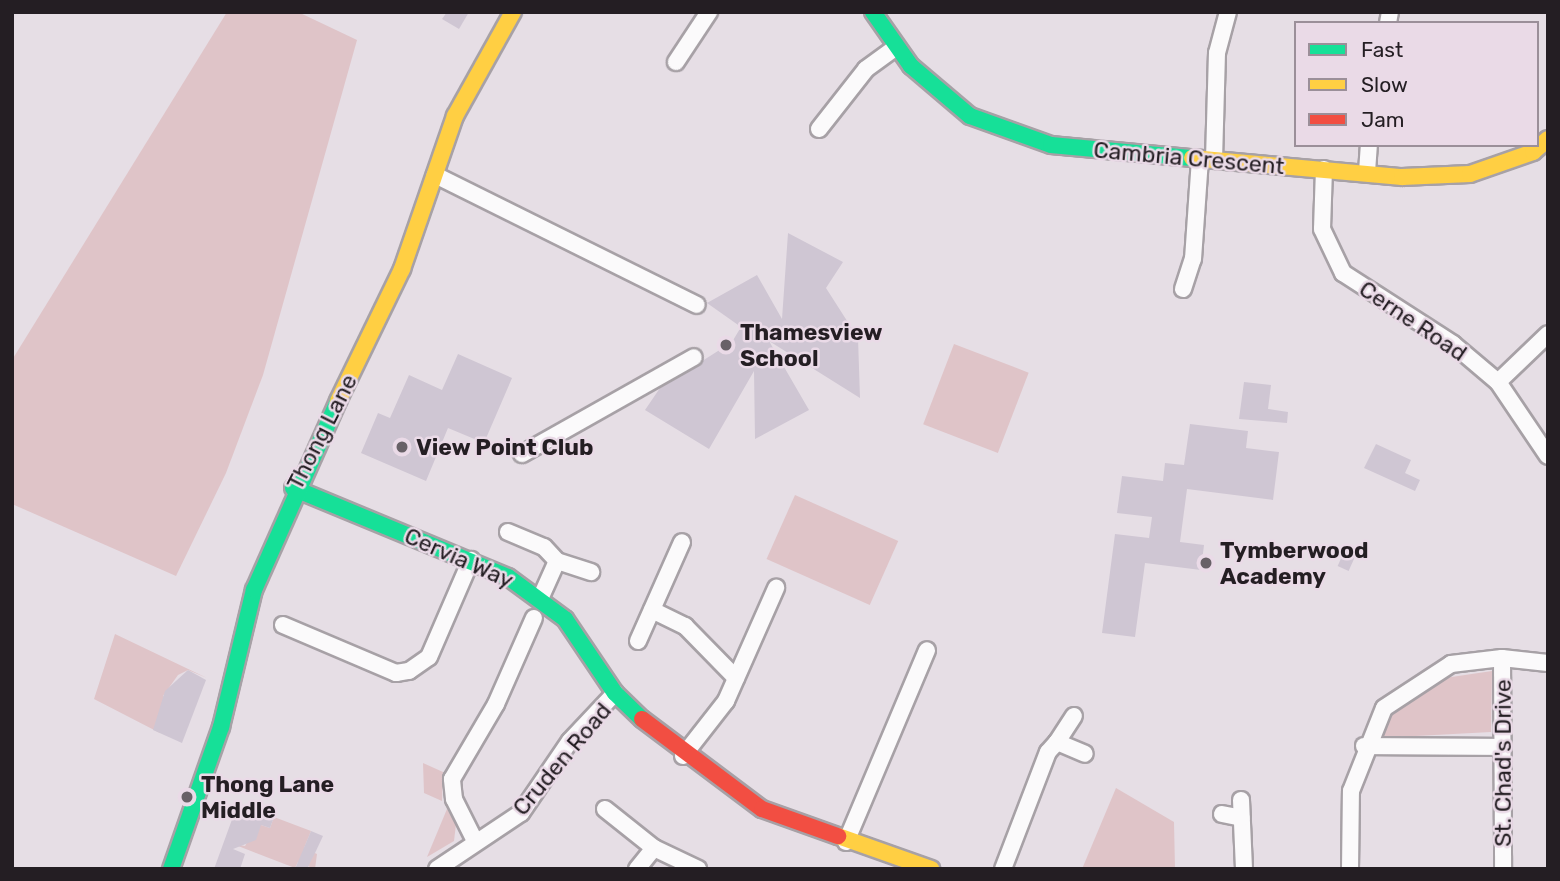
<!DOCTYPE html>
<html>
<head>
<meta charset="utf-8">
<style>
  body { margin:0 }
  #map { position:relative; width:1560px; height:881px; overflow:hidden; background:#e6dee5; font-family:Rubik,sans-serif }
  div>[style] { position:absolute }
  [style*='--x'] { left:calc(var(--x)*1px); top:calc(var(--y)*1px); width:calc(var(--w)*1px); rotate:calc(var(--a)*1deg) }
  .green>* { inset:0; background:#dfc4c8; transform-origin:0 0 }
  .building>* { inset:0; background:#cfc6d3; transform-origin:0 0 }
  .roads { filter:drop-shadow(2px 0 #a7a1a6) drop-shadow(-2px 0 #a7a1a6) drop-shadow(0 2px #a7a1a6) drop-shadow(0 -2px #a7a1a6) }
  .street>* { height:16px; margin:-8px; padding:0 8px; transform-origin:8px; border-radius:8px; background:#fbfafb }
  .fast>* { height:16px; margin:-8px; padding:0 8px; transform-origin:8px; border-radius:8px; background:#16e098 }
  .slow>* { height:16px; margin:-8px; padding:0 8px; transform-origin:8px; border-radius:8px; background:#ffcf43 }
  .jam>* { height:16px; margin:-8px; padding:0 8px; transform-origin:8px; border-radius:8px; background:#f24e42 }
  .dots>* { width:19px; height:19px; translate:-50% -50%; box-sizing:border-box; border:4px solid #eadae7; border-radius:50% }
  span { translate:-50% -50%; white-space:nowrap; text-align:center; line-height:1.15; -webkit-text-stroke:5px #eadae7; paint-order:stroke }
  .street-label { font-size:23px; color:#241e23 }
  .poi-label { font-size:23px; color:#241e23; font-weight:700 }
  .left { translate:0 -50%; text-align:left }
  .frame { position:absolute; inset:0; border:14px solid #241e23; pointer-events:none }
  .legend { position:absolute; left:1294px; top:21px; width:245px; height:126px; box-sizing:border-box; background:#eadae7; border:2px solid #9b8f99; margin:0; padding:9px 12px; list-style:none; font-size:21px; color:#241e23 }
  .legend li { display:flex; align-items:center; gap:14px; height:35px }
  .legend b { width:35px; border:2px solid #9b8f99 }
</style>
</head>
<body>
<div id="map">
  <div class="green">
    <i style="clip-path:polygon(227px 12px,298px 12px,357px 40px,263px 375px,226px 473px,176px 576px,12px 504px,12px 360px)"></i>
    <i style="left:954px;top:344px;width:80px;height:86px;rotate:21deg"></i>
    <i style="left:795px;top:495px;width:113px;height:70px;rotate:24deg"></i>
    <i style="clip-path:polygon(115px 634px,207px 678px,188px 670px,178px 675px,163px 696px,173px 702px,160px 733px,94px 699px)"></i>
    <i style="clip-path:polygon(1492px 671px,1491px 732px,1378px 738px,1396px 706px,1438px 679px)"></i>
    <i style="clip-path:polygon(423px 763px,443px 772px,442px 801px,424px 793px)"></i>
    <i style="clip-path:polygon(1116px 788px,1174px 822px,1175px 869px,1082px 869px)"></i>
    <i style="clip-path:polygon(447px 809px,456px 824px,454px 841px,427px 857px)"></i>
    <i style="clip-path:polygon(274px 817px,311px 831px,304px 848px,317px 854px,315px 869px,298px 862px,295px 868px,233px 844px,245px 846px,258px 824px,270px 828px)"></i>
  </div>
  <div class="building">
    <i style="clip-path:polygon(447px 12px,469px 12px,459px 29px,442px 19px)"></i>
    <i style="clip-path:polygon(788px 233px,843px 262px,826px 288px,858px 338px,860px 398px,769px 341px,809px 410px,755px 439px,754px 371px,709px 449px,645px 410px,660px 388px,732px 342px,741px 327px,707px 303px,757px 275px,782px 319px)"></i>
    <i style="clip-path:polygon(458px 354px,512px 378px,484px 443px,448px 428px,426px 481px,361px 453px,378px 413px,390px 418px,409px 375px,442px 390px)"></i>
    <i style="clip-path:polygon(1244px 382px,1271px 385px,1268px 409px,1288px 412px,1287px 423px,1239px 419px)"></i>
    <i style="clip-path:polygon(1190px 424px,1248px 431px,1246px 448px,1279px 452px,1273px 500px,1187px 489px,1180px 542px,1204px 545px,1201px 570px,1145px 563px,1135px 637px,1102px 633px,1115px 534px,1149px 538px,1152px 517px,1117px 513px,1122px 476px,1163px 481px,1165px 463px,1184px 465px)"></i>
    <i style="clip-path:polygon(1376px 444px,1411px 460px,1405px 473px,1420px 480px,1415px 491px,1364px 468px)"></i>
    <i style="left:1347px;top:545px;width:12px;height:23px;rotate:24deg"></i>
    <i style="clip-path:polygon(188px 670px,206px 680px,182px 743px,153px 730px,165px 691px)"></i>
    <i style="clip-path:polygon(238px 803px,274px 817px,270px 828px,261px 825px,256px 840px,233px 849px,245px 854px,240px 869px,214px 869px)"></i>
    <i style="clip-path:polygon(311px 831px,323px 836px,315px 853px,307px 869px,295px 869px)"></i>
  </div>
  <div class="roads">
    <div class="street">
      <i style="--x:1388;--y:23;--w:11;--a:-80"></i>
      <i style="--x:676;--y:62;--w:60;--a:-56.6"></i>
      <i style="--x:819;--y:129;--w:76;--a:-51.9"></i>
      <i style="--x:866;--y:69;--w:37;--a:-36"></i>
      <i style="--x:1214;--y:160;--w:107;--a:-88.4"></i>
      <i style="--x:1217;--y:53;--w:42;--a:-75"></i>
      <i style="--x:1324;--y:169;--w:60;--a:91.9"></i>
      <i style="--x:1322;--y:229;--w:49;--a:64.5"></i>
      <i style="--x:1343;--y:273;--w:131;--a:32.8"></i>
      <i style="--x:1453;--y:344;--w:59;--a:40.2"></i>
      <i style="--x:1498;--y:382;--w:89;--a:56"></i>
      <i style="--x:1367;--y:172;--w:27;--a:-86"></i>
      <i style="--x:435;--y:175;--w:292;--a:26.4"></i>
      <i style="--x:1183;--y:289;--w:32;--a:-72"></i>
      <i style="--x:1193;--y:259;--w:99;--a:-86"></i>
      <i style="--x:1498;--y:382;--w:69;--a:-43.8"></i>
      <i style="--x:522;--y:454;--w:197;--a:-29.4"></i>
      <i style="--x:508;--y:532;--w:39;--a:23"></i>
      <i style="--x:544;--y:547;--w:19;--a:47"></i>
      <i style="--x:557;--y:561;--w:42;--a:114.1"></i>
      <i style="--x:557;--y:561;--w:36;--a:18"></i>
      <i style="--x:652;--y:610;--w:37;--a:26"></i>
      <i style="--x:685;--y:626;--w:73;--a:45.6"></i>
      <i style="--x:283;--y:625;--w:123;--a:23"></i>
      <i style="--x:396;--y:673;--w:13;--a:-9"></i>
      <i style="--x:409;--y:671;--w:24;--a:-35"></i>
      <i style="--x:429;--y:657;--w:106;--a:-66.6"></i>
      <i style="--x:638;--y:641;--w:108;--a:-66"></i>
      <i style="--x:1502;--y:658;--w:211;--a:89.7"></i>
      <i style="--x:1057;--y:742;--w:31;--a:-57"></i>
      <i style="--x:1364;--y:746;--w:139;--a:0.4"></i>
      <i style="--x:683;--y:756;--w:70;--a:-52"></i>
      <i style="--x:726;--y:701;--w:124;--a:-66.1"></i>
      <i style="--x:1241;--y:800;--w:69;--a:87.5"></i>
      <i style="--x:605;--y:809;--w:63;--a:38.5"></i>
      <i style="--x:654;--y:848;--w:49;--a:25.5"></i>
      <i style="--x:1222;--y:814;--w:20;--a:11"></i>
      <i style="--x:475;--y:841;--w:47;--a:-116.6"></i>
      <i style="--x:454;--y:799;--w:20;--a:-96"></i>
      <i style="--x:452;--y:779;--w:87;--a:-59.6"></i>
      <i style="--x:496;--y:704;--w:94;--a:-66.2"></i>
      <i style="--x:846;--y:842;--w:208;--a:-67.1"></i>
      <i style="--x:437;--y:869;--w:101;--a:-33.7"></i>
      <i style="--x:521;--y:813;--w:87;--a:-55.8"></i>
      <i style="--x:570;--y:741;--w:66;--a:-46.8"></i>
      <i style="--x:637;--y:869;--w:27;--a:-51"></i>
      <i style="--x:1003;--y:869;--w:125;--a:-69"></i>
      <i style="--x:1048;--y:752;--w:13;--a:-48"></i>
      <i style="--x:1057;--y:742;--w:30;--a:23"></i>
      <i style="--x:1350;--y:869;--w:78;--a:-89.3"></i>
      <i style="--x:1351;--y:791;--w:89;--a:-68.3"></i>
      <i style="--x:1384;--y:708;--w:80;--a:-33.3"></i>
      <i style="--x:1451;--y:664;--w:51;--a:-6.7"></i>
      <i style="--x:1502;--y:658;--w:46;--a:6.2"></i>
    </div>
    <div class="fast">
      <i style="--x:873;--y:12;--w:66;--a:54.9"></i>
      <i style="--x:911;--y:66;--w:77;--a:40.3"></i>
      <i style="--x:970;--y:116;--w:86;--a:19.7"></i>
      <i style="--x:1051;--y:145;--w:142;--a:5.3"></i>
      <i style="--x:293;--y:488;--w:233;--a:22.5"></i>
      <i style="--x:508;--y:577;--w:71;--a:36.4"></i>
      <i style="--x:565;--y:619;--w:89;--a:56"></i>
      <i style="--x:615;--y:693;--w:37;--a:44"></i>
      <i style="--x:171;--y:869;--w:151;--a:-70.6"></i>
      <i style="--x:221;--y:727;--w:141;--a:-76.5"></i>
      <i style="--x:254;--y:590;--w:207;--a:-66"></i>
    </div>
    <div class="slow">
      <i style="--x:1192;--y:158;--w:211;--a:5.2"></i>
      <i style="--x:1402;--y:177;--w:68;--a:-2.5"></i>
      <i style="--x:1470;--y:174;--w:67;--a:-19.2"></i>
      <i style="--x:1533;--y:152;--w:20;--a:-41"></i>
      <i style="--x:338;--y:401;--w:147;--a:-64.1"></i>
      <i style="--x:402;--y:269;--w:162;--a:-70.9"></i>
      <i style="--x:455;--y:116;--w:119;--a:-60.9"></i>
      <i style="--x:838;--y:836;--w:99;--a:19.5"></i>
    </div>
    <div class="jam">
      <i style="--x:642;--y:719;--w:150;--a:36.9"></i>
      <i style="--x:762;--y:809;--w:81;--a:19.6"></i>
    </div>
  </div>
  <div class="dots">
    <i style="left:726px;top:345px;background:#686167"></i>
    <i style="left:402px;top:447px;background:#686167"></i>
    <i style="left:1206px;top:563px;background:#686167"></i>
    <i style="left:187px;top:797px;background:#686167"></i>
  </div>
  <div class="street-label">
    <span style="left:1189px;top:158px;rotate:5deg">Cambria Crescent</span>
    <span style="left:1413px;top:321px;rotate:34deg">Cerne Road</span>
    <span style="left:322px;top:432px;rotate:-63deg">Thong Lane</span>
    <span style="left:459px;top:558px;rotate:24deg">Cervia Way</span>
    <span style="left:562px;top:759px;rotate:-50deg">Cruden Road</span>
    <span style="left:1503px;top:763px;rotate:-90deg">St. Chad's Drive</span>
  </div>
  <div class="poi-label">
    <span class="left" style="left:740px;top:345px">Thamesview<br>School</span>
    <span class="left" style="left:416px;top:447px">View Point Club</span>
    <span class="left" style="left:1220px;top:563px">Tymberwood<br>Academy</span>
    <span class="left" style="left:201px;top:797px">Thong Lane<br>Middle</span>
  </div>
  <div class="frame"></div>
  <ul class="legend">
  <li><b style="height:9px;background:#16e098"></b>Fast</li>
  <li><b style="height:9px;background:#ffcf43"></b>Slow</li>
  <li><b style="height:9px;background:#f24e42"></b>Jam</li>
  </ul>
</div>
</body>
</html>
